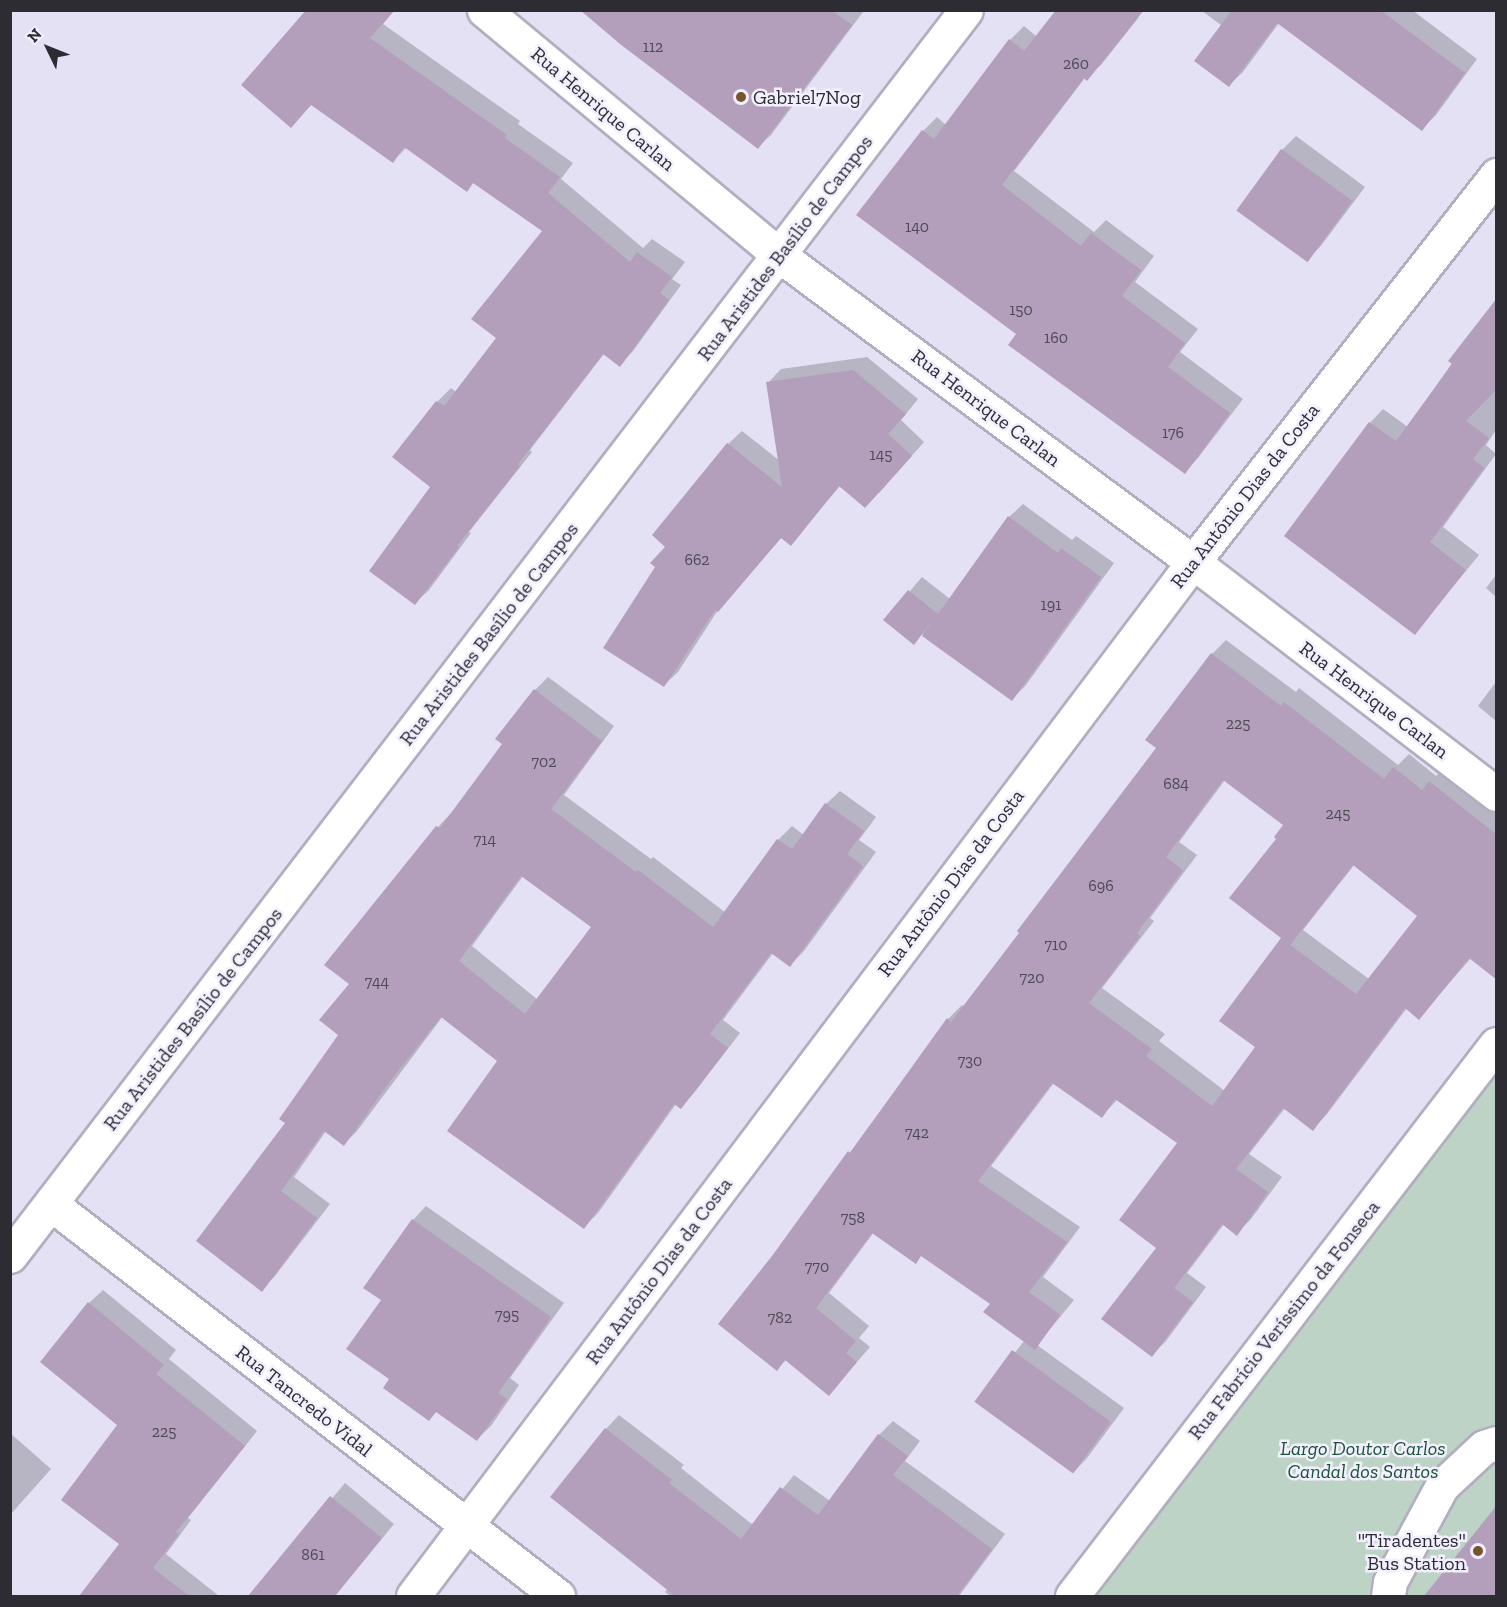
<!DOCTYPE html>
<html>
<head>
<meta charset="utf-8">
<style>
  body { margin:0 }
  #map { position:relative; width:1507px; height:1607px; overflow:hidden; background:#e5e1f4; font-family:"Zilla Slab",serif }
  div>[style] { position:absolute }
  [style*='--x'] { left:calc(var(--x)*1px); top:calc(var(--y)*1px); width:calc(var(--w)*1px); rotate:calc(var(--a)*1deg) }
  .green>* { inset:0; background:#bdd3c5 }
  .shadow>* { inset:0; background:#0003 }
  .building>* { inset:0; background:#b39fbb; transform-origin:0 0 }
  .roads { filter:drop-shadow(2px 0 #b2aec0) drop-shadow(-2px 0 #b2aec0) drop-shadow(0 2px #b2aec0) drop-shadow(0 -2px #b2aec0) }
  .minor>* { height:33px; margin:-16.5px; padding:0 16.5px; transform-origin:16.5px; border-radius:16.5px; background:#fff }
  .dots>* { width:16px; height:16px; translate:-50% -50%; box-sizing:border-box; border:3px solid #f2effe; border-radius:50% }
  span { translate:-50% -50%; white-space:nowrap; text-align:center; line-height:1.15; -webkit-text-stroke:5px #f2effe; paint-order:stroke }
  .number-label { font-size:16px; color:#4e4955 }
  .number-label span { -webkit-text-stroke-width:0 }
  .poi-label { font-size:20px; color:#2d2c33 }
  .left { translate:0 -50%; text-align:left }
  .right { translate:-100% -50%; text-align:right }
  .street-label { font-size:20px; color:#2d2c33 }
  .park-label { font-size:20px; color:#1b5135; font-style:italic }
  .frame { position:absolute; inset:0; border:12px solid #2d2c33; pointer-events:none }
  .north { position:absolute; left:18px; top:18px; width:60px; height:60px; -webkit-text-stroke:4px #f2effe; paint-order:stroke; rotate:313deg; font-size:16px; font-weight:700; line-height:24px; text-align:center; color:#2d2c33 }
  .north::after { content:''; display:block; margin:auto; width:21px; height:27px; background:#2d2c33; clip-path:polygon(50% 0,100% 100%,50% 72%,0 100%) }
</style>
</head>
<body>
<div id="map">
  <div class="green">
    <i style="clip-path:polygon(1496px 1071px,1496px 1596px,1089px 1596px)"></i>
  </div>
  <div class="shadow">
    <i style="clip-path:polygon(394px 10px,383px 24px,520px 121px,518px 124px,573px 163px,561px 179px,643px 248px,652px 239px,685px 262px,672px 279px,681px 285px,633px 351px,620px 365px,604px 354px,530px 450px,532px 452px,469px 532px,471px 533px,429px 590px,415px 603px,432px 487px,394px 457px,437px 402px,451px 388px,456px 392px,498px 338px,544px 231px,474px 182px,467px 190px,407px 147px,393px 161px,312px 104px,291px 126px)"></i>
    <i style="clip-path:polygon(582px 10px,861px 10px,863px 12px,771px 135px,758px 147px)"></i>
    <i style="clip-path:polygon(1131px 10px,1139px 17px,1101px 65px,1085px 78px,1014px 171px,1094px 232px,1106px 220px,1154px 256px,1135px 282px,1198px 329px,1180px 352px,1243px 399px,1198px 458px,1185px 472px,1018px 334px,923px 131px,937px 117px,946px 125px,1010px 40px,1024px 26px,1037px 37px)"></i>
    <i style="clip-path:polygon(1201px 10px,1412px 10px,1477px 59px,1436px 115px,1422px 129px,1279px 23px,1243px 72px,1229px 85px,1222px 26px)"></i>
    <i style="clip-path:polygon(1296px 136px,1365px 187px,1320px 247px,1307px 260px,1238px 209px,1282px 150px)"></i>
    <i style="clip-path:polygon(1496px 299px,1496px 430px,1486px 445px,1496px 454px,1443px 527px,1479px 555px,1415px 633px,1370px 423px,1383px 409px,1408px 427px)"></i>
    <i style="clip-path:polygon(867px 357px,918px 399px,901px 420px,924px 442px,879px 493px,840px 486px,791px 544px,782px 537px,718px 610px,678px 672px,664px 685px,657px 567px,728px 444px,742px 431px,780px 461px,768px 383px,781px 369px)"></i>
    <i style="clip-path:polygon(1023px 504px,1072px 540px,1076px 536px,1114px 563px,1026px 685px,1012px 699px,922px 634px,913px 643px,885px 620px,922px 577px,950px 599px,1009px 517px)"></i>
    <i style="clip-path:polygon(1496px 575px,1496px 597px,1486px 588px)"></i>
    <i style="clip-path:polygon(evenodd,1226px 640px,1296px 692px,1299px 688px,1398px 765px,1409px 754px,1436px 776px,1444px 768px,1496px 810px,1496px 953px,1471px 958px,1419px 1018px,1407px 1008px,1327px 1114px,1313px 1129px,1285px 1108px,1249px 1154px,1282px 1177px,1251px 1219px,1236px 1234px,1224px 1224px,1187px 1273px,1206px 1287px,1166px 1341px,1152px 1355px,1158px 1247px,1179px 1143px,1118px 1099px,1102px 1116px,1054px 1083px,991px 1166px,1080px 1227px,1043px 1277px,1074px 1300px,1037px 1345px,1124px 1408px,1087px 1458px,1074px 1472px,976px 1402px,1024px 1341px,992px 1303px,922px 1255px,874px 1232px,829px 1293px,869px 1326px,859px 1338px,870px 1347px,829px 1394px,787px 1359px,777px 1369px,773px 1257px,948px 1019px,962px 1005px,965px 1007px,1159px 748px,1212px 654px,1226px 640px,1225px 780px,1285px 825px,1279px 839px,1283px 938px,1221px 1020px,1257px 1047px,1225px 1091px,1159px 1041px,1165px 1034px,1102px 988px,1154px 921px,1150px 918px,1197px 855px,1179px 842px,1225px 780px,1226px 640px,1355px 864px,1419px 916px,1369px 979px,1303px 930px,1355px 864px)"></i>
    <i style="clip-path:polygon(evenodd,548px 677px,614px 726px,564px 795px,651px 859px,653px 857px,726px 913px,778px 840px,792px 826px,804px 835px,826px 804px,840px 791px,876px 817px,859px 840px,876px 852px,804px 951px,790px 965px,773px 953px,723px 1020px,740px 1033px,694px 1093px,680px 1107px,676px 1104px,598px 1213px,584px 1227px,499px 1060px,443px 1016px,357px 1131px,344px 1144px,326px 1131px,294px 1177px,330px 1204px,275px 1276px,261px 1290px,287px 1123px,340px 1035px,351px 984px,438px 827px,451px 813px,504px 744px,535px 690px,548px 677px,523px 876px,593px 926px,538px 1000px,472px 946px,523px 876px)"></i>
    <i style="clip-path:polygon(1496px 682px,1496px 721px,1478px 706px)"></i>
    <i style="clip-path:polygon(426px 1206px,564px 1303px,510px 1378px,519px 1385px,491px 1426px,477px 1439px,437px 1411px,429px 1419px,391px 1379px,383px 1300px,413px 1220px)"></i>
    <i style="clip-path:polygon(103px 1290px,176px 1350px,169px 1359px,257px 1431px,188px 1518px,191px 1520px,166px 1554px,219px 1596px,88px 1596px,84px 1593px,121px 1544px,119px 1425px,89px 1303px)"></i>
    <i style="clip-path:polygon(619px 1415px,684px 1465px,681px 1468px,753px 1525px,794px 1475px,830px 1501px,879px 1435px,893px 1421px,920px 1441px,905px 1461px,1005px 1534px,959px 1596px,670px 1596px,665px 1592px,667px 1589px,606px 1429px)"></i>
    <i style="clip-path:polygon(10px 1433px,51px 1469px,10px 1515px)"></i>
    <i style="clip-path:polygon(345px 1483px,394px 1524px,335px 1596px,250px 1596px)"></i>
    <i style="clip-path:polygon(1496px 1508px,1496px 1596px,1426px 1596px)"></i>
  </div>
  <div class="building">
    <i style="clip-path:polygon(306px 10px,395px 10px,370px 38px,507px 135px,505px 138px,560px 177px,548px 193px,630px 262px,637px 252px,672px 277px,660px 293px,669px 300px,620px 367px,603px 354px,518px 464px,520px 466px,457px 546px,459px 547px,415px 605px,369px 571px,430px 487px,392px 457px,436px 401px,444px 406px,496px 338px,471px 319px,542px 231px,473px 183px,467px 192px,404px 147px,393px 163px,311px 105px,291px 128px,241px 85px)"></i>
    <i style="clip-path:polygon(580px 10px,831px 10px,852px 25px,758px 149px,620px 44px)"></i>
    <i style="clip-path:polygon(1056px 10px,1144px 10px,1087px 81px,1084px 78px,1002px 185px,1081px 246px,1091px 233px,1141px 270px,1122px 296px,1185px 343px,1168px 367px,1230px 413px,1185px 474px,1008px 345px,1016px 334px,856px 215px,922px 130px,934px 139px,1009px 39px,1024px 51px)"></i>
    <i style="clip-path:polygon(1232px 10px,1380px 10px,1465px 73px,1422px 131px,1277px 23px,1229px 87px,1194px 61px)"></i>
    <i style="left:1281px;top:149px;width:88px;height:76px;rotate:36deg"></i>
    <i style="clip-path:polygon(1497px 298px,1497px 389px,1466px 421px,1489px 438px,1473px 459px,1484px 468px,1430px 542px,1466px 570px,1415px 635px,1284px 536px,1369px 422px,1396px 441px,1452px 364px,1448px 361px)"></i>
    <i style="clip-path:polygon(853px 370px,906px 414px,888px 434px,912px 456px,865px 508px,839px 486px,791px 546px,781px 538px,718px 612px,715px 610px,664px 687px,603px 648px,655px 567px,650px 563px,665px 547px,652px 535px,727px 443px,782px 487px,766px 382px)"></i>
    <i style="clip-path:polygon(1008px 516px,1058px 553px,1061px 548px,1101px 577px,1012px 701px,922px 636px,934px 618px,914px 645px,883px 620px,908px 590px,938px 614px)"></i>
    <i style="clip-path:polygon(evenodd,1211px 653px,1281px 706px,1284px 702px,1384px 779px,1393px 767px,1422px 790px,1429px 781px,1497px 835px,1497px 980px,1469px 958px,1419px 1020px,1405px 1008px,1313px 1131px,1283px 1108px,1236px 1169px,1268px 1192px,1237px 1236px,1222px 1224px,1174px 1288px,1193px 1302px,1152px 1357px,1101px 1319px,1156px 1248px,1119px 1220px,1177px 1143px,1115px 1099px,1102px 1118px,1052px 1083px,978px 1181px,1067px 1242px,1029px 1292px,1060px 1315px,1035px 1350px,983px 1312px,990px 1304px,921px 1256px,916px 1264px,872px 1233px,816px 1308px,856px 1341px,846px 1353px,857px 1362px,829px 1396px,785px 1360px,777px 1371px,718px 1324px,772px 1256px,848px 1151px,850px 1153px,947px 1018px,951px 1022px,1019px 933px,1017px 931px,1156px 748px,1145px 740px,1211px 653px,1223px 780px,1283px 825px,1274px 837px,1276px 839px,1229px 898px,1290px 945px,1353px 865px,1417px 916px,1356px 994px,1281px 938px,1219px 1021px,1255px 1047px,1212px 1106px,1146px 1056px,1152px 1049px,1089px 1003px,1140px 936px,1137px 933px,1183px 870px,1166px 857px,1223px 780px)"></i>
    <i style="clip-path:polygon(evenodd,534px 689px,602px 741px,551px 809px,636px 872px,638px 870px,713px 927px,777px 839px,792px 849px,825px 803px,864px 831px,847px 854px,863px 866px,790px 967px,771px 953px,710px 1034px,728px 1048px,681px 1109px,674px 1104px,584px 1229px,447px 1131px,497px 1061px,441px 1017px,390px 1081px,344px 1146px,324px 1131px,281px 1191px,317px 1218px,262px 1292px,196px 1241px,285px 1123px,279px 1119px,338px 1035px,319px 1020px,349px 984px,324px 965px,436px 826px,440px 828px,502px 744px,495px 739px,534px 689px,521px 876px,591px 927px,525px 1014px,459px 961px,521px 876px)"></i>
    <i style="clip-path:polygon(412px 1219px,551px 1317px,498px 1393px,507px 1399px,477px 1441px,436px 1412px,429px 1421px,383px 1388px,389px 1379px,346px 1349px,381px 1300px,363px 1288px)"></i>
    <i style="clip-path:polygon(88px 1302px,164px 1365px,156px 1374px,245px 1446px,176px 1532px,179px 1534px,153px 1568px,189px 1596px,79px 1596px,119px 1544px,61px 1500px,117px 1425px,40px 1362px)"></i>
    <i style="left:1012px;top:1350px;width:122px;height:64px;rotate:36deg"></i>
    <i style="clip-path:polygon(605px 1428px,672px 1480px,669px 1483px,741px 1539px,780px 1487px,818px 1515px,878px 1434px,908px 1456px,893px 1475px,992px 1549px,957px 1596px,675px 1596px,550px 1497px)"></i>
    <i style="clip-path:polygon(330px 1496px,382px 1538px,335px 1596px,248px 1596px)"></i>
    <i style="clip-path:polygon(1497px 1505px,1497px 1596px,1424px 1596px)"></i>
  </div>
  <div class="roads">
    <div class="minor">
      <i style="--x:484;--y:10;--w:385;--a:39.7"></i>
      <i style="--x:780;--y:256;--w:514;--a:36.54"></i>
      <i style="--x:1193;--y:562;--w:382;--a:37.4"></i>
      <i style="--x:51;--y:1204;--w:641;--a:37.71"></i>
      <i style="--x:10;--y:1256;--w:1570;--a:-52.5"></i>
      <i style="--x:413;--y:1596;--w:1295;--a:-52.97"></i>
      <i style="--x:1193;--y:562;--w:492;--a:-51.9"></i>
      <i style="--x:1072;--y:1596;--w:696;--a:-52.47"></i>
      <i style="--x:1388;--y:1596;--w:14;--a:-82"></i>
      <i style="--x:1390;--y:1582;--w:109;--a:-61.6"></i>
      <i style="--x:1442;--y:1486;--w:57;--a:-42.9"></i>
      <i style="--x:1484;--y:1447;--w:13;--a:-18"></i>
    </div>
  </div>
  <div class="dots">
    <i style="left:741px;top:97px;background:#78542d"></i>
    <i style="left:1478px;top:1551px;background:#78542d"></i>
  </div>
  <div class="number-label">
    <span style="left:653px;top:47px">112</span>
    <span style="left:1076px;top:64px">260</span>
    <span style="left:917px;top:227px">140</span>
    <span style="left:1021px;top:310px">150</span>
    <span style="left:1056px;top:338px">160</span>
    <span style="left:1173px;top:433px">176</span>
    <span style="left:881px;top:455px">145</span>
    <span style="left:697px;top:560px">662</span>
    <span style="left:1051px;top:605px">191</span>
    <span style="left:1238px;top:724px">225</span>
    <span style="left:544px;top:762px">702</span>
    <span style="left:1176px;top:784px">684</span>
    <span style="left:1338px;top:814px">245</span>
    <span style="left:485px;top:840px">714</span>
    <span style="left:1101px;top:886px">696</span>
    <span style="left:1056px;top:945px">710</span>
    <span style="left:1032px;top:978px">720</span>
    <span style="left:377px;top:982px">744</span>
    <span style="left:970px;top:1061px">730</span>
    <span style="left:917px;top:1133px">742</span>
    <span style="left:853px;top:1218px">758</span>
    <span style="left:817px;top:1267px">770</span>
    <span style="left:507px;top:1315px">795</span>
    <span style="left:780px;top:1318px">782</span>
    <span style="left:164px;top:1432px">225</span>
    <span style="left:313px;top:1555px">861</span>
  </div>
  <div class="poi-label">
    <span class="left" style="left:753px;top:97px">Gabriel7Nog</span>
    <span class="right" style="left:1466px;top:1552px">"Tiradentes"<br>Bus Station</span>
  </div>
  <div class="street-label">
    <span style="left:603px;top:109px;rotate:40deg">Rua Henrique Carlan</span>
    <span style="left:785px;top:248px;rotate:-53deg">Rua Aristides Basílio de Campos</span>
    <span style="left:986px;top:408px;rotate:37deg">Rua Henrique Carlan</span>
    <span style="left:1245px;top:496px;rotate:-52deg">Rua Antônio Dias da Costa</span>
    <span style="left:489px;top:634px;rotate:-52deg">Rua Aristides Basílio de Campos</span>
    <span style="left:1374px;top:700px;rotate:37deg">Rua Henrique Carlan</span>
    <span style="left:951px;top:883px;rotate:-53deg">Rua Antônio Dias da Costa</span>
    <span style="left:193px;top:1019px;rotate:-52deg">Rua Aristides Basílio de Campos</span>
    <span style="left:659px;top:1271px;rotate:-53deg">Rua Antônio Dias da Costa</span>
    <span style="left:1284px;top:1320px;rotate:-52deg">Rua Fabrício Veríssimo da Fonseca</span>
    <span style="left:304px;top:1401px;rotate:38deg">Rua Tancredo Vidal</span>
  </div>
  <div class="park-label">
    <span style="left:1363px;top:1460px">Largo Doutor Carlos<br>Candal dos Santos</span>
  </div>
  <div class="frame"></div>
  <div class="north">N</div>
</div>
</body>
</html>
